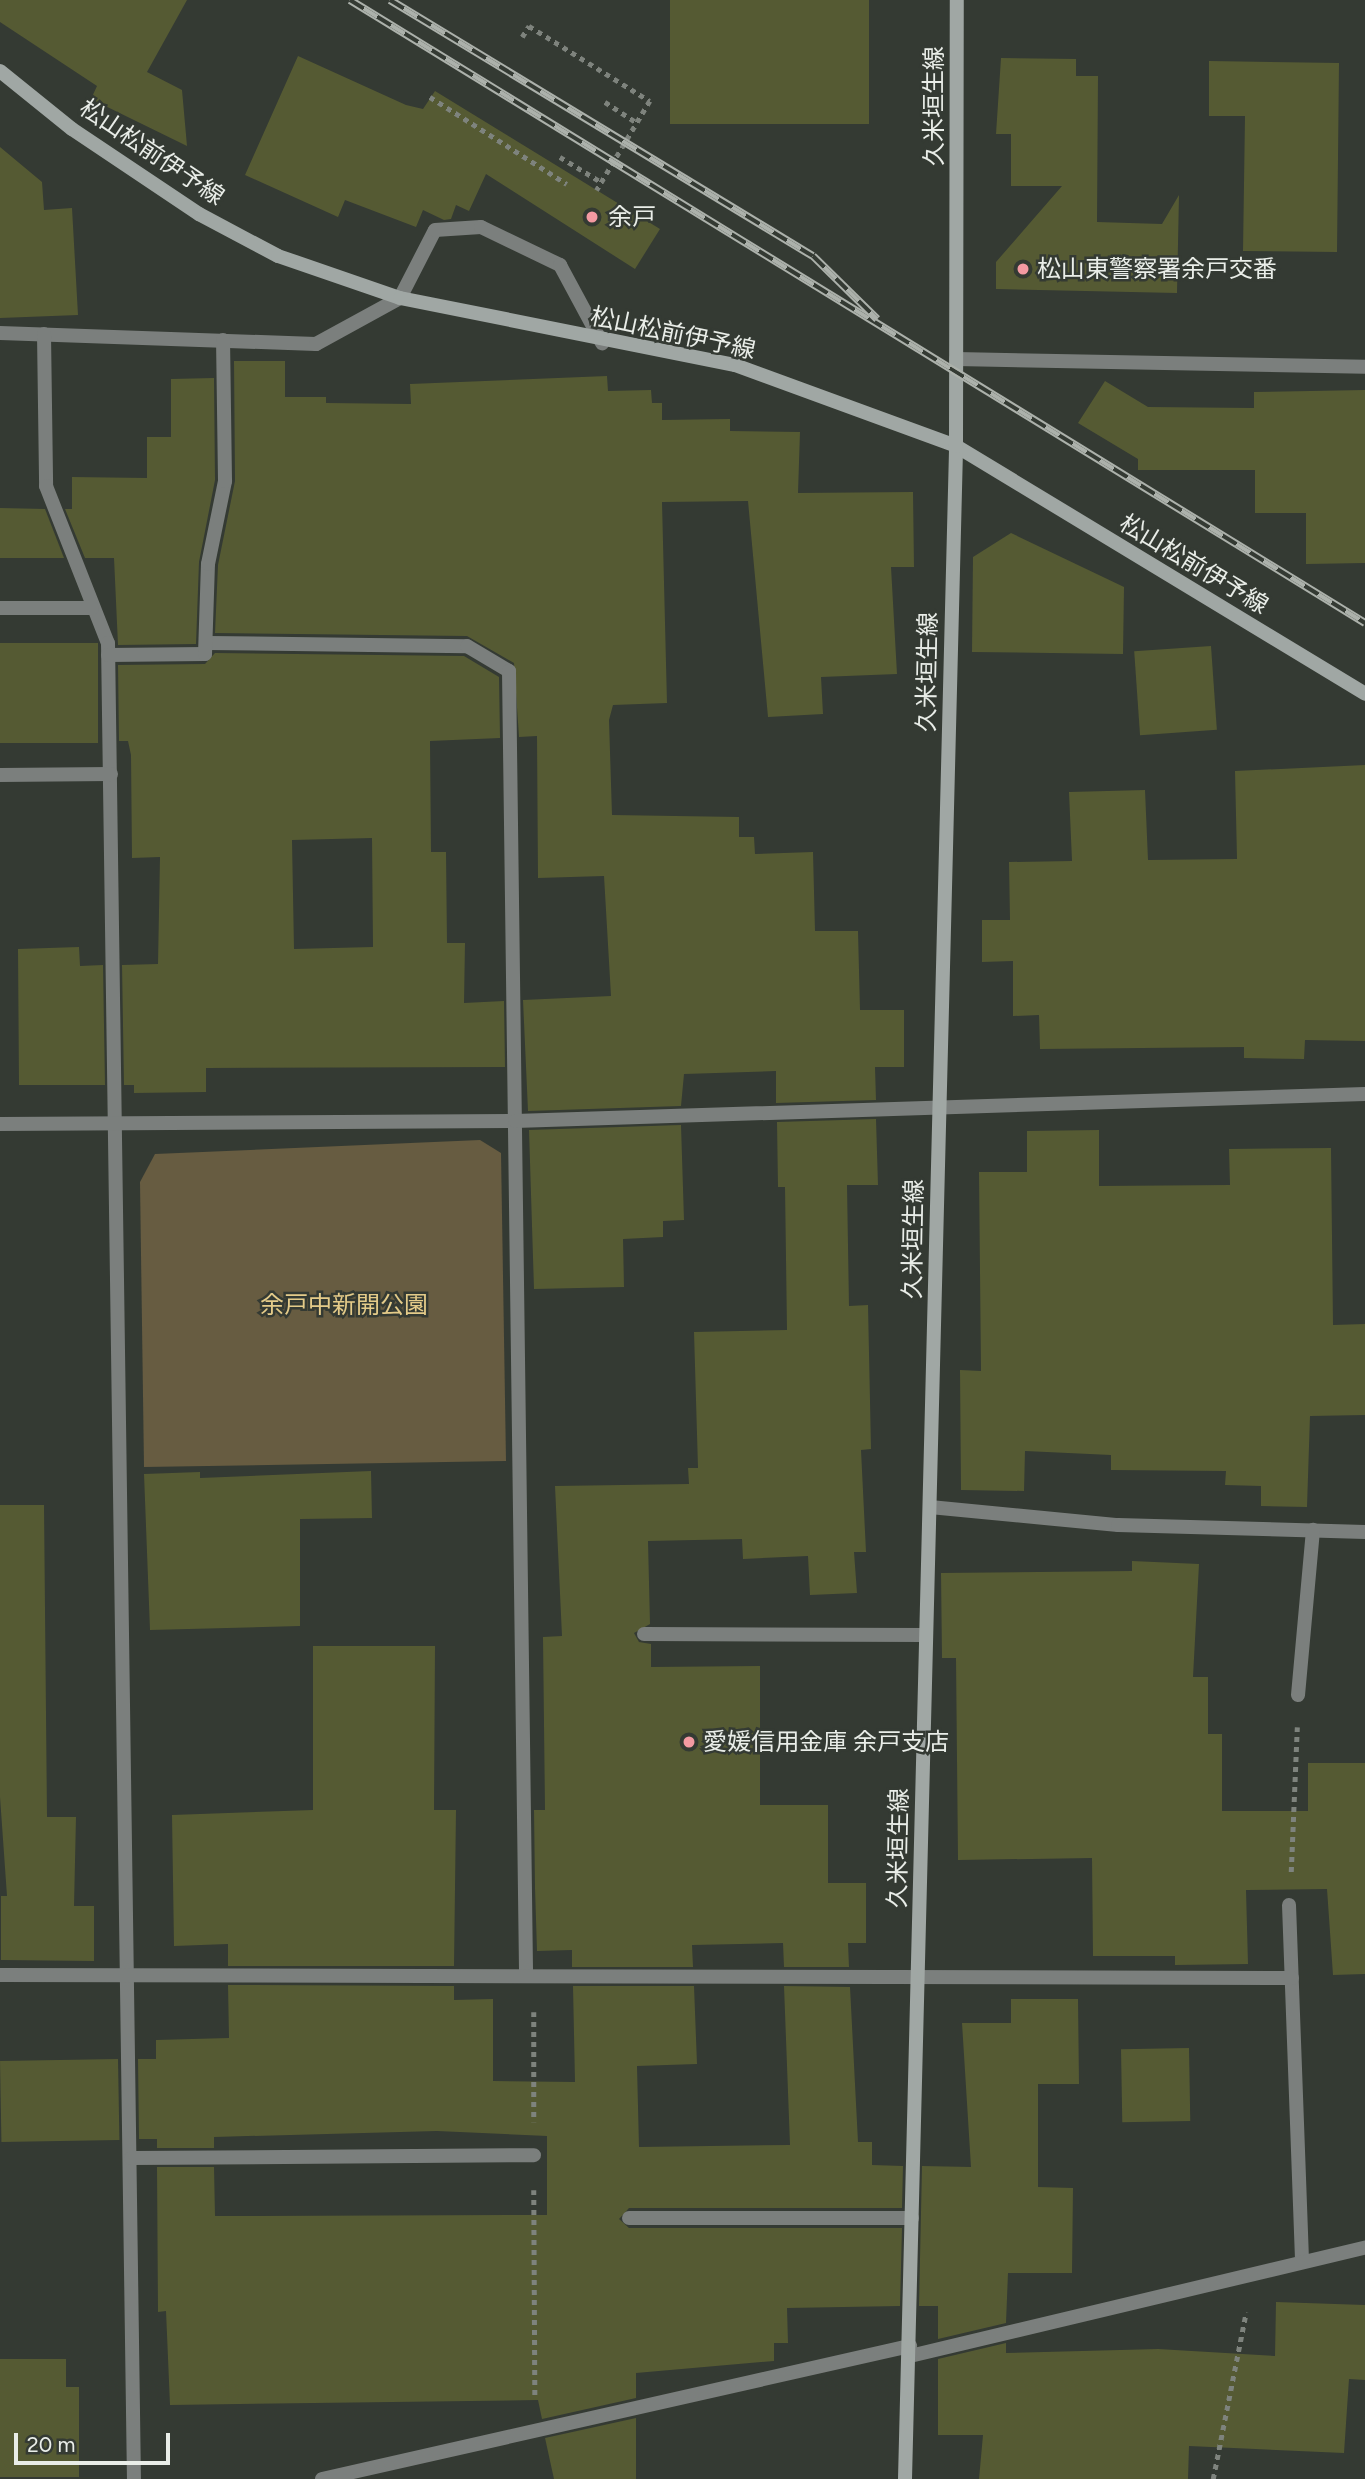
<!DOCTYPE html>
<html>
<head>
<meta charset="utf-8">
<style>
  body { margin:0 }
  #map { position:relative; width:1365px; height:2479px; overflow:hidden; background:#343a33; font-family:Figtree,"Noto Sans JP",sans-serif }
  div>[style] { position:absolute }
  [style*='--x'] { left:calc(var(--x)*1px); top:calc(var(--y)*1px); width:calc(var(--w)*1px); rotate:calc(var(--a)*1deg) }
  .green>* { inset:0; background:#675c41 }
  .building>* { inset:0; background:#555a33; transform-origin:0 0 }
  .path>* { height:4.5px; margin-top:-2.25px; transform-origin:0; background:repeating-linear-gradient(90deg,#7e837d 0 5px,transparent 0 10px) }
  .lane>* { height:14px; margin:-7px; padding:0 7px; transform-origin:7px; border-radius:7px; background:#7b7f7d }
  .street>* { height:14px; margin:-7px; padding:0 7px; transform-origin:7px; border-radius:7px; background:#7b7f7d }
  .secondary>* { height:14px; margin:-7px; padding:0 7px; transform-origin:7px; border-radius:7px; background:#a0a7a4 }
  .rail>* { height:8px; margin-top:-4px; transform-origin:0; background:repeating-linear-gradient(90deg,#343a33 0 16px,#acb1ab 0 32px); box-sizing:border-box; border-block:2px solid #acb1ab }
  .dots>* { width:19px; height:19px; translate:-50% -50%; box-sizing:border-box; border:4px solid #343a33; border-radius:50% }
  span { translate:-50% -50%; white-space:nowrap; text-align:center; line-height:1.15; -webkit-text-stroke:5px #343a33; paint-order:stroke }
  .street-label { font-size:24px; color:#e9ede8 }
  .poi-label { font-size:24px; color:#e9ede8 }
  .left { translate:0 -50%; text-align:left }
  .park-label { font-size:24px; color:#e4cb89 }
  .scale { position:absolute; left:14px; top:2433px; width:156px; height:32px; box-sizing:border-box; border:4px solid #e9ede8; border-top:0; padding-left:9px; font-size:21px; line-height:24px; white-space:nowrap; color:#e9ede8; -webkit-text-stroke:5px #343a33; paint-order:stroke }
</style>
</head>
<body>
<div id="map">
  <div class="green">
    <i style="clip-path:polygon(480px 1140px,501px 1153px,506px 1461px,144px 1467px,140px 1182px,155px 1154px)"></i>
  </div>
  <div class="building">
    <i style="clip-path:polygon(0 0,187px 0,147px 72px,182px 90px,187px 146px,91px 99px,97px 86px,0 22px)"></i>
    <i style="left:670px;top:0;width:199px;height:124px"></i>
    <i style="clip-path:polygon(298px 56px,406px 105px,423px 109px,435px 91px,660px 229px,635px 269px,486px 174px,469px 211px,456px 205px,451px 219px,444px 220px,423px 210px,416px 227px,345px 200px,338px 217px,245px 175px)"></i>
    <i style="clip-path:polygon(1001px 58px,1076px 59px,1076px 76px,1098px 76px,1097px 222px,1162px 224px,1179px 195px,1177px 293px,996px 289px,996px 262px,1062px 186px,1011px 186px,1011px 134px,996px 134px)"></i>
    <i style="clip-path:polygon(1209px 61px,1339px 63px,1337px 252px,1243px 251px,1245px 116px,1209px 116px)"></i>
    <i style="clip-path:polygon(0 147px,42px 182px,44px 210px,72px 208px,78px 315px,0 318px)"></i>
    <i style="clip-path:polygon(234px 361px,285px 361px,285px 397px,326px 397px,326px 403px,411px 404px,410px 384px,607px 376px,608px 391px,651px 390px,652px 403px,662px 403px,662px 420px,730px 419px,730px 431px,800px 432px,798px 493px,913px 492px,914px 567px,891px 567px,897px 674px,821px 677px,823px 714px,768px 717px,748px 501px,662px 502px,667px 703px,613px 705px,609px 720px,612px 815px,739px 817px,739px 837px,754px 837px,755px 854px,813px 852px,815px 931px,858px 931px,860px 1010px,904px 1010px,904px 1067px,875px 1067px,876px 1100px,776px 1103px,776px 1071px,684px 1074px,681px 1106px,528px 1111px,523px 1000px,611px 996px,604px 876px,538px 878px,537px 736px,519px 737px,514px 663px,467px 636px,215px 633px,218px 565px,235px 481px)"></i>
    <i style="clip-path:polygon(214px 378px,215px 480px,199px 562px,196px 644px,118px 645px,114px 558px,85px 558px,65px 509px,72px 509px,72px 477px,147px 478px,147px 437px,171px 437px,171px 379px)"></i>
    <i style="clip-path:polygon(1105px 381px,1148px 407px,1254px 408px,1254px 392px,1365px 390px,1365px 563px,1306px 564px,1306px 513px,1255px 513px,1255px 470px,1138px 470px,1138px 459px,1078px 423px)"></i>
    <i style="clip-path:polygon(0 508px,45px 509px,64px 558px,0 558px)"></i>
    <i style="clip-path:polygon(1011px 533px,1124px 587px,1123px 654px,972px 652px,973px 557px)"></i>
    <i style="left:0;top:643px;width:98px;height:100px"></i>
    <i style="left:1211px;top:646px;width:84px;height:77px;rotate:86deg"></i>
    <i style="clip-path:polygon(evenodd,215px 653px,464px 656px,499px 677px,500px 738px,430px 741px,431px 852px,446px 852px,447px 943px,465px 943px,464px 1003px,504px 1001px,505px 1067px,206px 1068px,206px 1092px,134px 1093px,134px 1085px,124px 1085px,122px 965px,158px 964px,160px 857px,132px 858px,131px 755px,128px 741px,119px 741px,118px 665px,205px 664px,215px 653px,372px 838px,373px 947px,294px 949px,292px 840px,372px 838px)"></i>
    <i style="clip-path:polygon(1365px 765px,1365px 1041px,1305px 1040px,1304px 1059px,1244px 1058px,1244px 1047px,1040px 1049px,1039px 1015px,1013px 1016px,1013px 961px,982px 962px,982px 920px,1010px 920px,1009px 862px,1072px 861px,1069px 792px,1145px 790px,1148px 860px,1237px 859px,1235px 771px)"></i>
    <i style="clip-path:polygon(79px 947px,80px 966px,103px 965px,105px 1085px,19px 1085px,18px 949px)"></i>
    <i style="clip-path:polygon(876px 1119px,878px 1185px,847px 1185px,849px 1306px,868px 1305px,871px 1449px,861px 1450px,866px 1552px,854px 1552px,857px 1593px,810px 1595px,808px 1556px,743px 1559px,742px 1539px,648px 1541px,650px 1624px,634px 1633px,639px 1642px,651px 1644px,651px 1667px,760px 1666px,760px 1805px,828px 1805px,828px 1883px,866px 1883px,866px 1943px,848px 1943px,849px 1967px,784px 1967px,783px 1943px,692px 1945px,693px 1967px,572px 1967px,572px 1950px,537px 1951px,535px 1888px,534px 1810px,545px 1810px,543px 1637px,562px 1636px,555px 1486px,689px 1484px,688px 1468px,698px 1468px,694px 1332px,787px 1330px,785px 1187px,778px 1187px,777px 1122px)"></i>
    <i style="clip-path:polygon(681px 1125px,684px 1220px,663px 1221px,663px 1237px,623px 1239px,624px 1287px,534px 1289px,529px 1130px)"></i>
    <i style="clip-path:polygon(1099px 1130px,1099px 1186px,1230px 1185px,1229px 1149px,1331px 1148px,1333px 1325px,1365px 1324px,1365px 1415px,1310px 1416px,1307px 1507px,1261px 1506px,1261px 1486px,1225px 1485px,1226px 1471px,1111px 1470px,1111px 1455px,1025px 1451px,1024px 1491px,961px 1490px,960px 1370px,981px 1371px,979px 1172px,1027px 1172px,1027px 1131px)"></i>
    <i style="clip-path:polygon(371px 1471px,372px 1518px,300px 1519px,300px 1626px,150px 1630px,144px 1474px,200px 1472px,200px 1478px)"></i>
    <i style="clip-path:polygon(0 1505px,44px 1505px,47px 1817px,76px 1817px,74px 1906px,94px 1906px,94px 1961px,1px 1960px,1px 1896px,7px 1896px,0 1797px)"></i>
    <i style="clip-path:polygon(1132px 1561px,1199px 1564px,1193px 1677px,1208px 1677px,1208px 1734px,1222px 1734px,1222px 1811px,1308px 1811px,1308px 1763px,1365px 1763px,1365px 1974px,1333px 1975px,1327px 1889px,1246px 1890px,1248px 1964px,1175px 1965px,1175px 1956px,1093px 1956px,1092px 1858px,958px 1860px,956px 1658px,942px 1658px,941px 1573px,1132px 1571px)"></i>
    <i style="clip-path:polygon(313px 1646px,435px 1646px,434px 1810px,456px 1810px,454px 1966px,228px 1966px,228px 1944px,174px 1946px,172px 1815px,313px 1810px)"></i>
    <i style="clip-path:polygon(228px 1985px,454px 1986px,454px 2000px,493px 1999px,493px 2081px,575px 2082px,573px 1986px,694px 1986px,697px 2064px,637px 2066px,639px 2147px,790px 2145px,784px 1986px,850px 1987px,858px 2142px,872px 2142px,872px 2165px,903px 2166px,902px 2208px,629px 2208px,619px 2219px,629px 2228px,902px 2228px,900px 2306px,787px 2308px,788px 2343px,774px 2343px,774px 2361px,636px 2373px,636px 2398px,542px 2419px,538px 2400px,170px 2405px,166px 2311px,158px 2312px,157px 2167px,214px 2167px,215px 2216px,547px 2215px,547px 2136px,437px 2131px,214px 2137px,214px 2148px,157px 2148px,157px 2139px,139px 2139px,138px 2059px,156px 2059px,156px 2040px,229px 2038px)"></i>
    <i style="clip-path:polygon(1011px 1999px,1078px 1999px,1079px 2084px,1038px 2084px,1038px 2187px,1073px 2188px,1072px 2273px,1008px 2273px,1006px 2323px,938px 2339px,938px 2306px,919px 2306px,922px 2166px,971px 2167px,962px 2023px,1011px 2023px)"></i>
    <i style="left:1189px;top:2048px;width:73px;height:68px;rotate:89deg"></i>
    <i style="left:118px;top:2059px;width:81px;height:118px;rotate:89deg"></i>
    <i style="clip-path:polygon(1276px 2302px,1365px 2305px,1365px 2380px,1349px 2379px,1344px 2453px,1189px 2446px,1188px 2479px,979px 2479px,983px 2435px,938px 2435px,938px 2359px,1006px 2343px,1006px 2353px,1158px 2349px,1275px 2356px)"></i>
    <i style="clip-path:polygon(0 2359px,66px 2359px,66px 2387px,79px 2387px,79px 2477px,0 2477px)"></i>
    <i style="clip-path:polygon(636px 2418px,636px 2479px,554px 2479px,545px 2438px)"></i>
  </div>
  <div class="path">
    <i style="--x:522;--y:37;--w:13;--a:-58"></i>
    <i style="--x:529;--y:26;--w:142;--a:31.8"></i>
    <i style="--x:650;--y:101;--w:104;--a:120.8"></i>
    <i style="--x:430;--y:97;--w:162;--a:32.4"></i>
    <i style="--x:605;--y:102;--w:38;--a:33"></i>
    <i style="--x:560;--y:157;--w:48;--a:31.4"></i>
    <i style="--x:1291;--y:1872;--w:145;--a:-87.6"></i>
    <i style="--x:534;--y:2012;--w:110;--a:90"></i>
    <i style="--x:534;--y:2190;--w:205;--a:89.7"></i>
    <i style="--x:1213;--y:2479;--w:170;--a:-78.8"></i>
  </div>
  <div class="lane">
    <i style="--x:400;--y:298;--w:76;--a:-62.8"></i>
    <i style="--x:435;--y:230;--w:46;--a:-3.7"></i>
    <i style="--x:481;--y:227;--w:88;--a:25.7"></i>
    <i style="--x:560;--y:265;--w:89;--a:61.7"></i>
  </div>
  <div class="street">
    <i style="--x:0;--y:333;--w:316;--a:2"></i>
    <i style="--x:316;--y:344;--w:96;--a:-28.7"></i>
    <i style="--x:44;--y:334;--w:152;--a:89.2"></i>
    <i style="--x:46;--y:486;--w:169;--a:68.5"></i>
    <i style="--x:108;--y:643;--w:1836;--a:89.19"></i>
    <i style="--x:956;--y:359;--w:409;--a:1.1"></i>
    <i style="--x:0;--y:608;--w:92;--a:0"></i>
    <i style="--x:208;--y:643;--w:259;--a:0.7"></i>
    <i style="--x:467;--y:646;--w:49;--a:30.8"></i>
    <i style="--x:509;--y:671;--w:1303;--a:89.25"></i>
    <i style="--x:108;--y:655;--w:97;--a:-0.6"></i>
    <i style="--x:205;--y:654;--w:90;--a:-88.1"></i>
    <i style="--x:208;--y:564;--w:85;--a:-78.4"></i>
    <i style="--x:225;--y:481;--w:141;--a:-90.8"></i>
    <i style="--x:0;--y:775;--w:111;--a:-0.5"></i>
    <i style="--x:0;--y:1124;--w:515;--a:-0.33"></i>
    <i style="--x:515;--y:1121;--w:850;--a:-1.82"></i>
    <i style="--x:930;--y:1507;--w:189;--a:5.5"></i>
    <i style="--x:1118;--y:1525;--w:247;--a:1.6"></i>
    <i style="--x:644;--y:1634;--w:282;--a:0.2"></i>
    <i style="--x:1298;--y:1695;--w:166;--a:-84.8"></i>
    <i style="--x:1289;--y:1905;--w:357;--a:87.9"></i>
    <i style="--x:0;--y:1975;--w:1292;--a:0.13"></i>
    <i style="--x:131;--y:2158;--w:403;--a:-0.4"></i>
    <i style="--x:629;--y:2218;--w:283;--a:0"></i>
    <i style="--x:910;--y:2356;--w:468;--a:-13.4"></i>
    <i style="--x:322;--y:2479;--w:603;--a:-12.75"></i>
  </div>
  <div class="secondary">
    <i style="--x:0;--y:71;--w:92;--a:38.9"></i>
    <i style="--x:72;--y:129;--w:153;--a:33.8"></i>
    <i style="--x:199;--y:214;--w:89;--a:28"></i>
    <i style="--x:278;--y:256;--w:129;--a:19"></i>
    <i style="--x:400;--y:298;--w:342;--a:11.3"></i>
    <i style="--x:735;--y:365;--w:235;--a:20.1"></i>
    <i style="--x:956;--y:446;--w:478;--a:31.2"></i>
    <i style="--x:905;--y:2479;--w:2034;--a:-88.56"></i>
    <i style="--x:956;--y:446;--w:446;--a:-89.9"></i>
  </div>
  <div class="rail">
    <i style="--x:350;--y:0;--w:1191;--a:31.54"></i>
    <i style="--x:390;--y:0;--w:494;--a:31.2"></i>
    <i style="--x:813;--y:256;--w:90;--a:44.5"></i>
  </div>
  <div class="dots">
    <i style="left:592px;top:217px;background:#f49aa2"></i>
    <i style="left:1023px;top:269px;background:#f49aa2"></i>
    <i style="left:689px;top:1742px;background:#f49aa2"></i>
  </div>
  <div class="street-label">
    <span style="left:934px;top:106px;rotate:-90deg">久米垣生線</span>
    <span style="left:152px;top:152px;rotate:34deg">松山松前伊予線</span>
    <span style="left:673px;top:333px;rotate:12deg">松山松前伊予線</span>
    <span style="left:1194px;top:564px;rotate:31deg">松山松前伊予線</span>
    <span style="left:927px;top:672px;rotate:-89deg">久米垣生線</span>
    <span style="left:913px;top:1239px;rotate:-89deg">久米垣生線</span>
    <span style="left:898px;top:1848px;rotate:-89deg">久米垣生線</span>
  </div>
  <div class="poi-label">
    <span class="left" style="left:608px;top:217px">余戸</span>
    <span class="left" style="left:1037px;top:269px">松山東警察署余戸交番</span>
    <span class="left" style="left:703px;top:1742px">愛媛信用金庫 余戸支店</span>
  </div>
  <div class="park-label">
    <span style="left:344px;top:1305px">余戸中新開公園</span>
  </div>
  <div class="scale">20 m</div>
</div>
</body>
</html>
